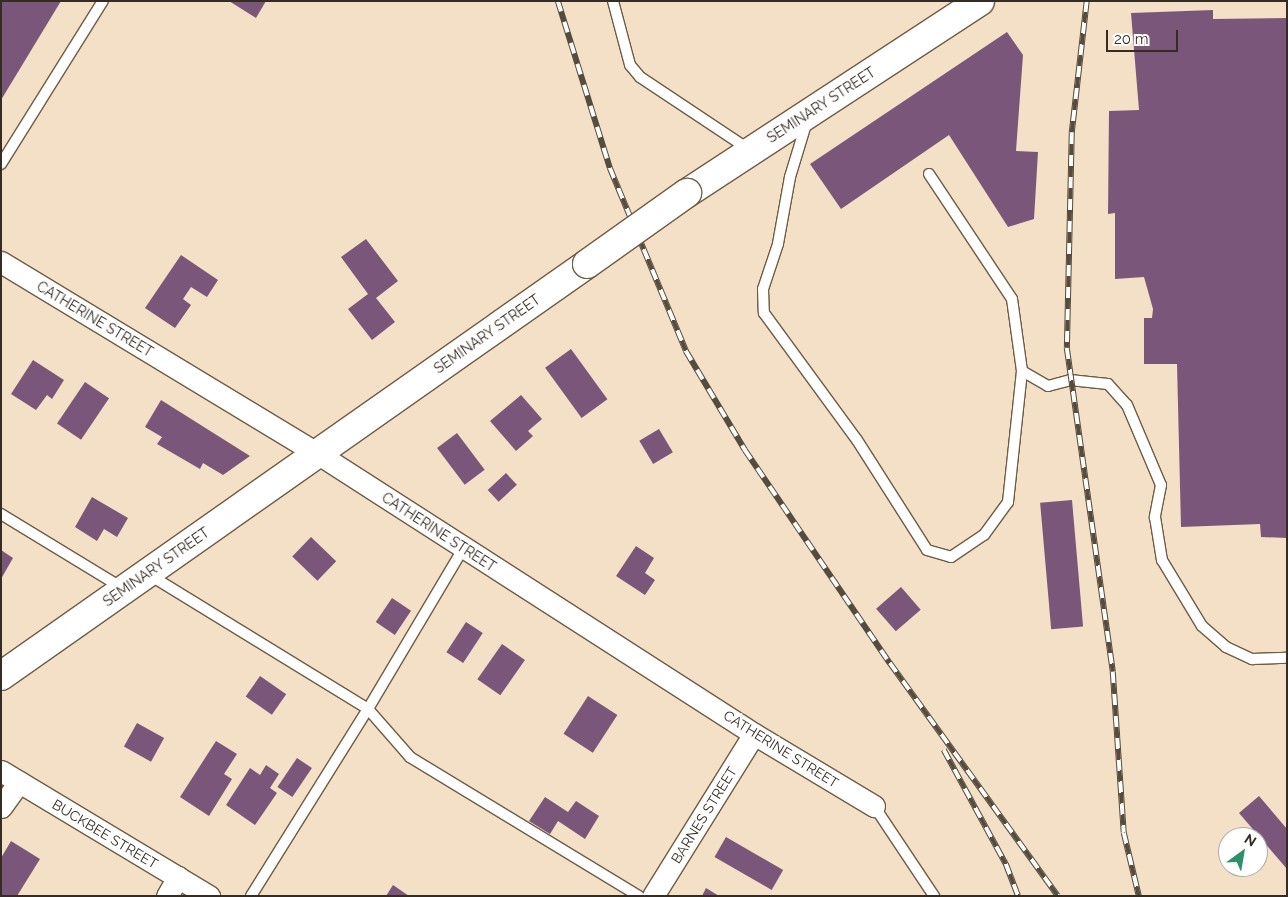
<!DOCTYPE html>
<html>
<head>
<meta charset="utf-8">
<style>
  body { margin:0 }
  #map { position:relative; width:1288px; height:897px; overflow:hidden; background:#f4e0c6; font-family:Raleway,sans-serif }
  div>[style] { position:absolute }
  [style*='--x'] { left:calc(var(--x)*1px); top:calc(var(--y)*1px); width:calc(var(--w)*1px); rotate:calc(var(--a)*1deg) }
  .building>* { inset:0; background:#7a577a; transform-origin:0 0 }
  .roads { filter:drop-shadow(1px 0 #6e5c46) drop-shadow(-1px 0 #6e5c46) drop-shadow(0 1px #6e5c46) drop-shadow(0 -1px #6e5c46) }
  .lane>* { height:10px; margin:-5px; padding:0 5px; transform-origin:5px; border-radius:5px; background:#fff }
  .street>* { height:21px; margin:-10.5px; padding:0 10.5px; transform-origin:10.5px; border-radius:10.5px; background:#fff }
  .secondary>* { height:28px; margin:-14px; padding:0 14px; transform-origin:14px; border-radius:14px; background:#fff }
  .rail>* { height:5.5px; margin-top:-2.75px; transform-origin:0; background:repeating-linear-gradient(90deg,#fff 0 11px,#554b3e 0 22px); box-sizing:border-box; border-block:1px solid #554b3e }
  .bridges { filter:drop-shadow(1px 0 #6e5c46) drop-shadow(-1px 0 #6e5c46) drop-shadow(0 1px #6e5c46) drop-shadow(0 -1px #6e5c46) }
  .secondary-bridge>* { height:28px; margin:-14px; padding:0 14px; transform-origin:14px; border-radius:14px; background:#fff }
  span { translate:-50% -50%; white-space:nowrap; text-align:center; line-height:1.15; -webkit-text-stroke:5px #fff; paint-order:stroke }
  .street-label { font-size:14px; color:#352d23 }
  .frame { position:absolute; inset:0; border:2px solid #352d23; pointer-events:none }
  .north { position:absolute; left:1218px; top:827px; width:50px; height:50px; box-sizing:border-box; background:#fff; border:1px solid #aeaba7; border-radius:50%; rotate:32deg; font-size:14px; font-weight:700; line-height:20px; text-align:center; color:#352d23 }
  .north::after { content:''; display:block; margin:auto; width:18px; height:22px; background:#2e906a; clip-path:polygon(50% 0,100% 100%,50% 72%,0 100%) }
  .scale { position:absolute; left:1106px; top:30px; width:72px; height:22px; box-sizing:border-box; border:2px solid #352d23; border-top:0; padding-left:6px; font-size:15px; line-height:18px; white-space:nowrap; color:#352d23; -webkit-text-stroke:4px #fff; paint-order:stroke }
</style>
</head>
<body>
<div id="map">
  <div class="building">
    <i style="clip-path:polygon(1px 1px,61px 1px,1px 100px)"></i>
    <i style="clip-path:polygon(229px 1px,266px 1px,256px 18px)"></i>
    <i style="clip-path:polygon(1213px 10px,1213px 19px,1287px 18px,1287px 538px,1261px 537px,1260px 524px,1181px 527px,1177px 364px,1144px 364px,1144px 318px,1152px 318px,1153px 309px,1144px 277px,1115px 279px,1115px 213px,1108px 214px,1109px 111px,1139px 110px,1131px 13px)"></i>
    <i style="clip-path:polygon(1007px 32px,1023px 55px,1016px 151px,1038px 152px,1034px 219px,1008px 227px,949px 135px,841px 209px,810px 164px)"></i>
    <i style="clip-path:polygon(366px 239px,398px 281px,376px 298px,395px 322px,372px 340px,348px 309px,368px 294px,341px 257px)"></i>
    <i style="clip-path:polygon(181px 255px,218px 280px,207px 297px,191px 287px,183px 299px,191px 305px,175px 328px,145px 308px)"></i>
    <i style="left:571px;top:349px;width:62px;height:32px;rotate:54deg"></i>
    <i style="clip-path:polygon(33px 360px,64px 380px,52px 399px,47px 395px,36px 410px,11px 394px)"></i>
    <i style="left:85px;top:382px;width:29px;height:50px;rotate:34deg"></i>
    <i style="clip-path:polygon(521px 395px,542px 419px,528px 431px,533px 436px,516px 451px,490px 421px)"></i>
    <i style="clip-path:polygon(161px 400px,250px 456px,223px 475px,203px 463px,200px 469px,157px 444px,162px 437px,145px 427px)"></i>
    <i style="left:659px;top:429px;width:27px;height:23px;rotate:59deg"></i>
    <i style="left:457px;top:433px;width:46px;height:25px;rotate:53deg"></i>
    <i style="left:506px;top:473px;width:16px;height:25px;rotate:47deg"></i>
    <i style="clip-path:polygon(92px 497px,128px 518px,117px 537px,104px 529px,97px 541px,75px 527px)"></i>
    <i style="left:1072px;top:500px;width:127px;height:32px;rotate:85deg"></i>
    <i style="left:311px;top:537px;width:35px;height:27px;rotate:44deg"></i>
    <i style="clip-path:polygon(636px 546px,654px 558px,645px 573px,655px 580px,645px 595px,616px 576px)"></i>
    <i style="clip-path:polygon(1px 550px,13px 558px,1px 579px)"></i>
    <i style="left:901px;top:587px;width:30px;height:33px;rotate:49deg"></i>
    <i style="left:392px;top:598px;width:23px;height:29px;rotate:34deg"></i>
    <i style="left:466px;top:622px;width:20px;height:36px;rotate:33deg"></i>
    <i style="left:502px;top:644px;width:28px;height:43px;rotate:35deg"></i>
    <i style="left:260px;top:676px;width:32px;height:25px;rotate:35deg"></i>
    <i style="left:588px;top:696px;width:35px;height:45px;rotate:33deg"></i>
    <i style="left:137px;top:723px;width:31px;height:27px;rotate:29deg"></i>
    <i style="clip-path:polygon(216px 741px,237px 754px,224px 774px,232px 779px,209px 816px,180px 797px)"></i>
    <i style="left:297px;top:758px;width:18px;height:35px;rotate:34deg"></i>
    <i style="clip-path:polygon(266px 765px,279px 774px,270px 788px,277px 793px,255px 825px,226px 805px,250px 768px,260px 775px)"></i>
    <i style="clip-path:polygon(1259px 796px,1287px 829px,1287px 869px,1239px 813px)"></i>
    <i style="clip-path:polygon(545px 797px,568px 812px,576px 801px,599px 816px,585px 839px,558px 821px,550px 834px,529px 821px)"></i>
    <i style="left:726px;top:837px;width:66px;height:23px;rotate:30deg"></i>
    <i style="clip-path:polygon(11px 841px,40px 859px,17px 896px,1px 896px,1px 858px)"></i>
    <i style="clip-path:polygon(393px 885px,409px 896px,386px 896px)"></i>
    <i style="clip-path:polygon(706px 888px,719px 896px,702px 896px)"></i>
  </div>
  <div class="roads">
    <div class="lane">
      <i style="--x:613;--y:1;--w:66;--a:75.1"></i>
      <i style="--x:630;--y:65;--w:16;--a:50"></i>
      <i style="--x:640;--y:77;--w:132;--a:33.6"></i>
      <i style="--x:807;--y:121;--w:59;--a:106.9"></i>
      <i style="--x:790;--y:177;--w:68;--a:100.2"></i>
      <i style="--x:778;--y:244;--w:47;--a:108.4"></i>
      <i style="--x:763;--y:289;--w:24;--a:88"></i>
      <i style="--x:764;--y:313;--w:157;--a:53.8"></i>
      <i style="--x:857;--y:440;--w:130;--a:57.5"></i>
      <i style="--x:927;--y:550;--w:25;--a:16"></i>
      <i style="--x:951;--y:557;--w:40;--a:-34"></i>
      <i style="--x:984;--y:535;--w:41;--a:-54"></i>
      <i style="--x:1008;--y:502;--w:132;--a:-83.9"></i>
      <i style="--x:1;--y:164;--w:192;--a:-58"></i>
      <i style="--x:929;--y:174;--w:150;--a:56.4"></i>
      <i style="--x:1012;--y:299;--w:73;--a:82.1"></i>
      <i style="--x:1022;--y:371;--w:30;--a:30"></i>
      <i style="--x:1048;--y:386;--w:23;--a:-15"></i>
      <i style="--x:1070;--y:380;--w:38;--a:6"></i>
      <i style="--x:1108;--y:384;--w:28;--a:48"></i>
      <i style="--x:1127;--y:405;--w:87;--a:67"></i>
      <i style="--x:1161;--y:485;--w:33;--a:101"></i>
      <i style="--x:1155;--y:517;--w:44;--a:80.8"></i>
      <i style="--x:1162;--y:560;--w:77;--a:58.8"></i>
      <i style="--x:1202;--y:626;--w:32;--a:41"></i>
      <i style="--x:1226;--y:647;--w:29;--a:25"></i>
      <i style="--x:1252;--y:659;--w:35;--a:-2"></i>
      <i style="--x:1;--y:514;--w:142;--a:31.4"></i>
      <i style="--x:148;--y:574;--w:258;--a:31.5"></i>
      <i style="--x:368;--y:709;--w:64;--a:48.8"></i>
      <i style="--x:410;--y:757;--w:268;--a:31.3"></i>
      <i style="--x:874;--y:806;--w:108;--a:56.3"></i>
      <i style="--x:251;--y:896;--w:221;--a:-58"></i>
      <i style="--x:368;--y:709;--w:188;--a:-59.3"></i>
    </div>
    <div class="street">
      <i style="--x:1;--y:262;--w:369;--a:31.2"></i>
      <i style="--x:317;--y:453;--w:520;--a:32.74"></i>
      <i style="--x:754;--y:734;--w:140;--a:31"></i>
      <i style="--x:1;--y:771;--w:243;--a:31"></i>
      <i style="--x:1;--y:807;--w:31;--a:-54"></i>
      <i style="--x:167;--y:896;--w:22;--a:-60"></i>
      <i style="--x:653;--y:896;--w:191;--a:-58.1"></i>
    </div>
    <div class="secondary">
      <i style="--x:687;--y:193;--w:350;--a:-33.2"></i>
      <i style="--x:1;--y:676;--w:716;--a:-35.11"></i>
    </div>
  </div>
  <div class="rail">
    <i style="--x:558;--y:1;--w:175;--a:72.7"></i>
    <i style="--x:610;--y:168;--w:198;--a:67.4"></i>
    <i style="--x:686;--y:351;--w:115;--a:59.2"></i>
    <i style="--x:745;--y:450;--w:258;--a:55.8"></i>
    <i style="--x:890;--y:663;--w:287;--a:54.2"></i>
    <i style="--x:1087;--y:1;--w:133;--a:96.5"></i>
    <i style="--x:1072;--y:133;--w:215;--a:91.3"></i>
    <i style="--x:1067;--y:348;--w:327;--a:81.9"></i>
    <i style="--x:1113;--y:672;--w:161;--a:86.1"></i>
    <i style="--x:1124;--y:833;--w:65;--a:76.6"></i>
    <i style="--x:944;--y:750;--w:130;--a:61.5"></i>
    <i style="--x:1006;--y:864;--w:34;--a:69"></i>
  </div>
  <div class="bridges">
    <div class="secondary-bridge">
      <i style="--x:587;--y:264;--w:123;--a:-35.4"></i>
    </div>
  </div>
  <div class="street-label">
    <span style="left:821px;top:105px;rotate:-33deg">SEMINARY STREET</span>
    <span style="left:95px;top:319px;rotate:31deg">CATHERINE STREET</span>
    <span style="left:487px;top:334px;rotate:-35deg">SEMINARY STREET</span>
    <span style="left:439px;top:532px;rotate:33deg">CATHERINE STREET</span>
    <span style="left:156px;top:567px;rotate:-35deg">SEMINARY STREET</span>
    <span style="left:781px;top:749px;rotate:32deg">CATHERINE STREET</span>
    <span style="left:704px;top:815px;rotate:-58deg">BARNES STREET</span>
    <span style="left:105px;top:834px;rotate:31deg">BUCKBEE STREET</span>
  </div>
  <div class="frame"></div>
  <div class="north">N</div>
  <div class="scale">20 m</div>
</div>
</body>
</html>
